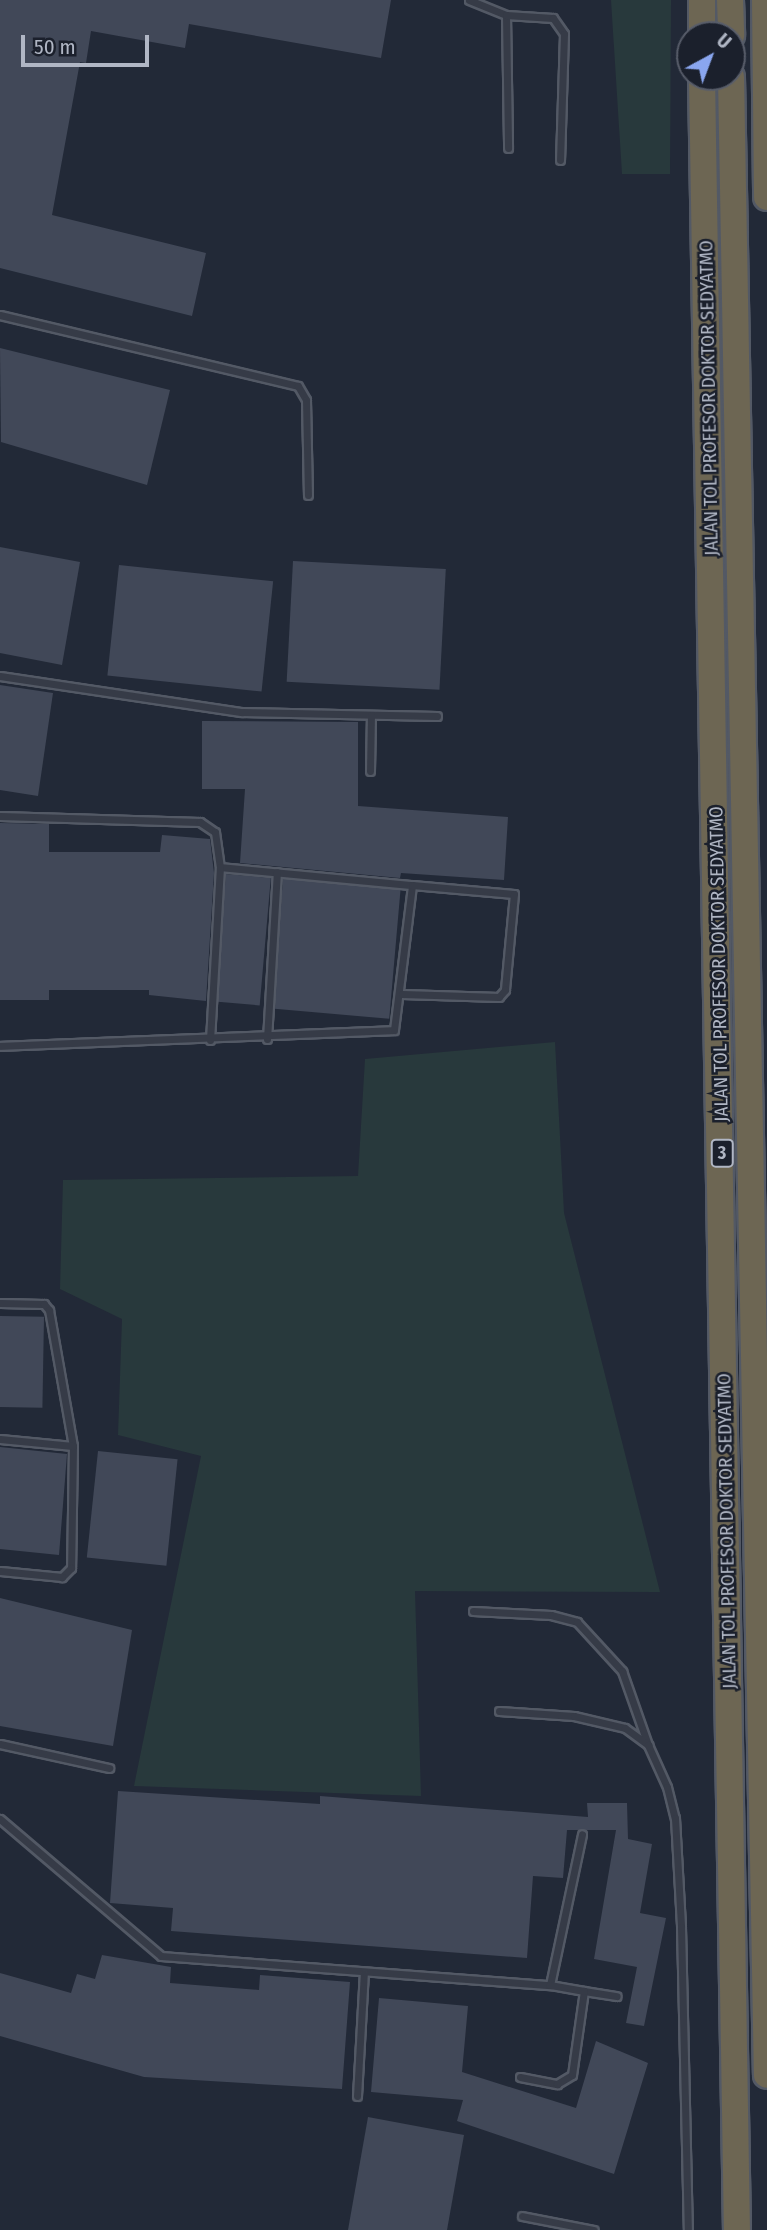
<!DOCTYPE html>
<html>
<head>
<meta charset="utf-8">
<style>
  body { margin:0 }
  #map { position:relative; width:767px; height:2230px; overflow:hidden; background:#222937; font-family:"Fira Sans Condensed",sans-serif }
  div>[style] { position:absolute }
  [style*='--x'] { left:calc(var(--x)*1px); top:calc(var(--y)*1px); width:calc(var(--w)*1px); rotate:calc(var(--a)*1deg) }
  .green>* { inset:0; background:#28393c }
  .building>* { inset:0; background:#414858; transform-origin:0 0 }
  .roads { filter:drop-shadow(2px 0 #535965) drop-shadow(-2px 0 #535965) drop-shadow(0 2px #535965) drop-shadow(0 -2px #535965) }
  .lane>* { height:7px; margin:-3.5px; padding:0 3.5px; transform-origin:3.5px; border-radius:3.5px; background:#363b47 }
  .highway>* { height:26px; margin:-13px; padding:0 13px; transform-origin:13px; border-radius:13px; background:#6d6653 }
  span { translate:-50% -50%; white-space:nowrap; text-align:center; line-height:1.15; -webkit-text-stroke:5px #1b202c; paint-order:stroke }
  .shield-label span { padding:2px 5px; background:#1b202c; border:2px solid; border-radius:5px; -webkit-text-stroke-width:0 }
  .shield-label { font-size:18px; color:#b0b6c4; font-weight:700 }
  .street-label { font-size:19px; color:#b0b6c4 }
  .north { position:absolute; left:676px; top:21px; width:70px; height:70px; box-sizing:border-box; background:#1b202c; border:2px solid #575c69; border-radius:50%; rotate:41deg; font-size:19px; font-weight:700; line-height:28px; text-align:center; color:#b0b6c4 }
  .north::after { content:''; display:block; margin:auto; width:24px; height:32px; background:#8aa6ef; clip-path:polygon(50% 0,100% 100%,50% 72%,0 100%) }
  .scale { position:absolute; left:21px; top:35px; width:128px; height:32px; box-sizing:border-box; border:4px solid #b0b6c4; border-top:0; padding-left:9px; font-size:21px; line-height:24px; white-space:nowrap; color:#b0b6c4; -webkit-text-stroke:5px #1b202c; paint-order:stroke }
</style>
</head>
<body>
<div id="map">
  <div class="green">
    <i style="clip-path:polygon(611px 0,671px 0,670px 174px,622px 174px)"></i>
    <i style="clip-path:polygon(555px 1042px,564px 1213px,660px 1592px,415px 1591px,421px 1796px,134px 1786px,201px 1456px,118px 1435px,122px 1319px,60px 1289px,63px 1180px,358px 1176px,365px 1059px)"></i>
  </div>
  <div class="building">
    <i style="clip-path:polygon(0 0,391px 0,381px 58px,189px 24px,185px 48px,91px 31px,86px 63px,80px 62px,52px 215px,206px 253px,192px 316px,0 268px)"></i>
    <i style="clip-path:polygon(0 348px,170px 390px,147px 485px,1px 442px)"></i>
    <i style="clip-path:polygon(0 547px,80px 562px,62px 665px,0 653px)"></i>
    <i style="left:293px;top:561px;width:153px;height:121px;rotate:3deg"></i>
    <i style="left:119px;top:565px;width:155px;height:111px;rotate:6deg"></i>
    <i style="clip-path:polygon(0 685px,53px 693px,38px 796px,0 790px)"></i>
    <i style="clip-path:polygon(202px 721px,358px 722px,358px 806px,508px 817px,504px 880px,401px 873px,400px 878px,240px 863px,245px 789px,202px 789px)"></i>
    <i style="clip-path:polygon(0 823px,49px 824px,49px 852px,160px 852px,162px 835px,210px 839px,214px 873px,206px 1001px,149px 995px,149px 990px,49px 990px,49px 1000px,0 1000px)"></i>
    <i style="left:226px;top:874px;width:45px;height:128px;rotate:5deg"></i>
    <i style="left:283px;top:879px;width:118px;height:130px;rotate:5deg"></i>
    <i style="left:0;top:1316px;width:44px;height:91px;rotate:1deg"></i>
    <i style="clip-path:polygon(0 1447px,67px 1454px,59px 1555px,0 1549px)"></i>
    <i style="left:98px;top:1451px;width:80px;height:107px;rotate:6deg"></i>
    <i style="clip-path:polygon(0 1598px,132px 1630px,113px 1746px,0 1726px)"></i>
    <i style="clip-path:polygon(118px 1791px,320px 1804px,320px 1796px,588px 1817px,587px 1803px,627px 1803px,628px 1839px,652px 1844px,640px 1913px,666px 1918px,644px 2026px,626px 2023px,637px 1967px,594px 1959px,616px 1830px,567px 1830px,563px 1878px,533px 1876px,527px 1958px,171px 1931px,173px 1908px,110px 1903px)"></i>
    <i style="clip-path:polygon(102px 1955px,171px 1967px,170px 1983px,259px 1990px,260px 1975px,350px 1982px,342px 2089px,144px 2077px,0 2036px,0 1973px,71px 1993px,77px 1974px,95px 1979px)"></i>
    <i style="clip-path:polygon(379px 1998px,468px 2006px,462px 2072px,576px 2108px,596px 2041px,648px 2063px,614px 2174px,457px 2121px,463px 2100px,371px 2092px)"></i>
    <i style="clip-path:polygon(368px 2117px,464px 2135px,447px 2230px,348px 2230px)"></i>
  </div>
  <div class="roads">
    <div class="lane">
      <i style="--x:469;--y:0;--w:40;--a:22"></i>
      <i style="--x:506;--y:15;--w:133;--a:89.1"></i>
      <i style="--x:506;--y:15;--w:47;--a:3.7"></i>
      <i style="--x:553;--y:18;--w:19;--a:55"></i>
      <i style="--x:564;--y:34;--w:126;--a:91.8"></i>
      <i style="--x:0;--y:315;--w:306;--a:13.4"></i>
      <i style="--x:298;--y:386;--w:16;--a:60"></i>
      <i style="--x:306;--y:400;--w:95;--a:88.8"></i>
      <i style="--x:0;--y:676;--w:245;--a:8.5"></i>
      <i style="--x:242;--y:712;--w:195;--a:1.2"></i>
      <i style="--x:370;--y:771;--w:56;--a:-89"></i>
      <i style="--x:0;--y:816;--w:200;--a:1.7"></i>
      <i style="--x:200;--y:822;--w:18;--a:34"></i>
      <i style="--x:215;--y:832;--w:35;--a:82"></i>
      <i style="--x:220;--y:867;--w:193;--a:5.4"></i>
      <i style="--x:267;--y:1039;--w:167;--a:-86.6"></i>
      <i style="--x:210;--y:1040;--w:173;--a:-86.7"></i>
      <i style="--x:0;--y:1046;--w:394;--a:-2.3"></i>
      <i style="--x:394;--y:1030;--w:146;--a:-82.9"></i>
      <i style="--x:412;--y:885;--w:102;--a:5"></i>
      <i style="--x:514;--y:894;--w:96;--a:95.4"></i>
      <i style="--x:505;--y:990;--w:9;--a:131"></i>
      <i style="--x:499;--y:997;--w:97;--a:-178.2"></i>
      <i style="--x:0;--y:1303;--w:44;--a:1.3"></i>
      <i style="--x:44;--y:1304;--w:8;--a:50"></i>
      <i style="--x:49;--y:1310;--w:138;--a:80"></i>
      <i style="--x:73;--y:1446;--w:122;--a:90.9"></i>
      <i style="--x:71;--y:1568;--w:13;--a:135"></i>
      <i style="--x:62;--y:1577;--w:62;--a:-174.5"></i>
      <i style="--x:0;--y:1439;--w:73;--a:5.5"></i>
      <i style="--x:473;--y:1611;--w:78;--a:2.9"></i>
      <i style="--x:551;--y:1615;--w:27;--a:15"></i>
      <i style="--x:577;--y:1622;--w:67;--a:47.4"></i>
      <i style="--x:622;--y:1671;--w:78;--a:70.6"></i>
      <i style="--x:499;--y:1711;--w:75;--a:3.8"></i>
      <i style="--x:574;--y:1716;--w:52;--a:13.2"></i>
      <i style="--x:625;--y:1728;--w:29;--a:36"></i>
      <i style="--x:648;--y:1745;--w:46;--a:65.7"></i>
      <i style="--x:667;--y:1787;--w:32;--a:76"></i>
      <i style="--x:675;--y:1818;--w:109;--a:86.8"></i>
      <i style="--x:681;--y:1927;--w:303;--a:88.7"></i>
      <i style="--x:0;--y:1744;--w:112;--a:12.4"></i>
      <i style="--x:0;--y:1819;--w:211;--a:40.4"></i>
      <i style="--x:161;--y:1956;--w:390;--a:4.3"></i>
      <i style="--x:550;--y:1985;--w:154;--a:-78"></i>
      <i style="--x:584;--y:1991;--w:33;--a:9"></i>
      <i style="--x:520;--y:2077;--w:38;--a:11"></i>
      <i style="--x:557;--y:2084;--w:17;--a:-31"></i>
      <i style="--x:572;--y:2075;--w:85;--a:-81.9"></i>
      <i style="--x:584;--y:1991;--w:35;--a:-170"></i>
      <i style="--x:357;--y:2096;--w:124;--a:-86.8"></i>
      <i style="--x:522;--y:2216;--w:73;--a:11"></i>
    </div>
    <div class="highway">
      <i style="--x:702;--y:0;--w:35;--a:90"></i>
      <i style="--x:730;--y:0;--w:35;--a:88"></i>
      <i style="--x:765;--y:0;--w:197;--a:89.4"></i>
      <i style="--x:702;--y:77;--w:2153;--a:89.07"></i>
      <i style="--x:731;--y:77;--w:1998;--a:88.97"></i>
    </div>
  </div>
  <div class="shield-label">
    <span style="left:722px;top:1153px">3</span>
  </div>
  <div class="street-label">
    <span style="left:709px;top:398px;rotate:-91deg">JALAN TOL PROFESOR DOKTOR SEDYATMO</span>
    <span style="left:719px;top:964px;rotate:-91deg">JALAN TOL PROFESOR DOKTOR SEDYATMO</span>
    <span style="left:727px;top:1531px;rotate:-91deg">JALAN TOL PROFESOR DOKTOR SEDYATMO</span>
  </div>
  <div class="north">U</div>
  <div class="scale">50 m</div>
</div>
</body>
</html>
